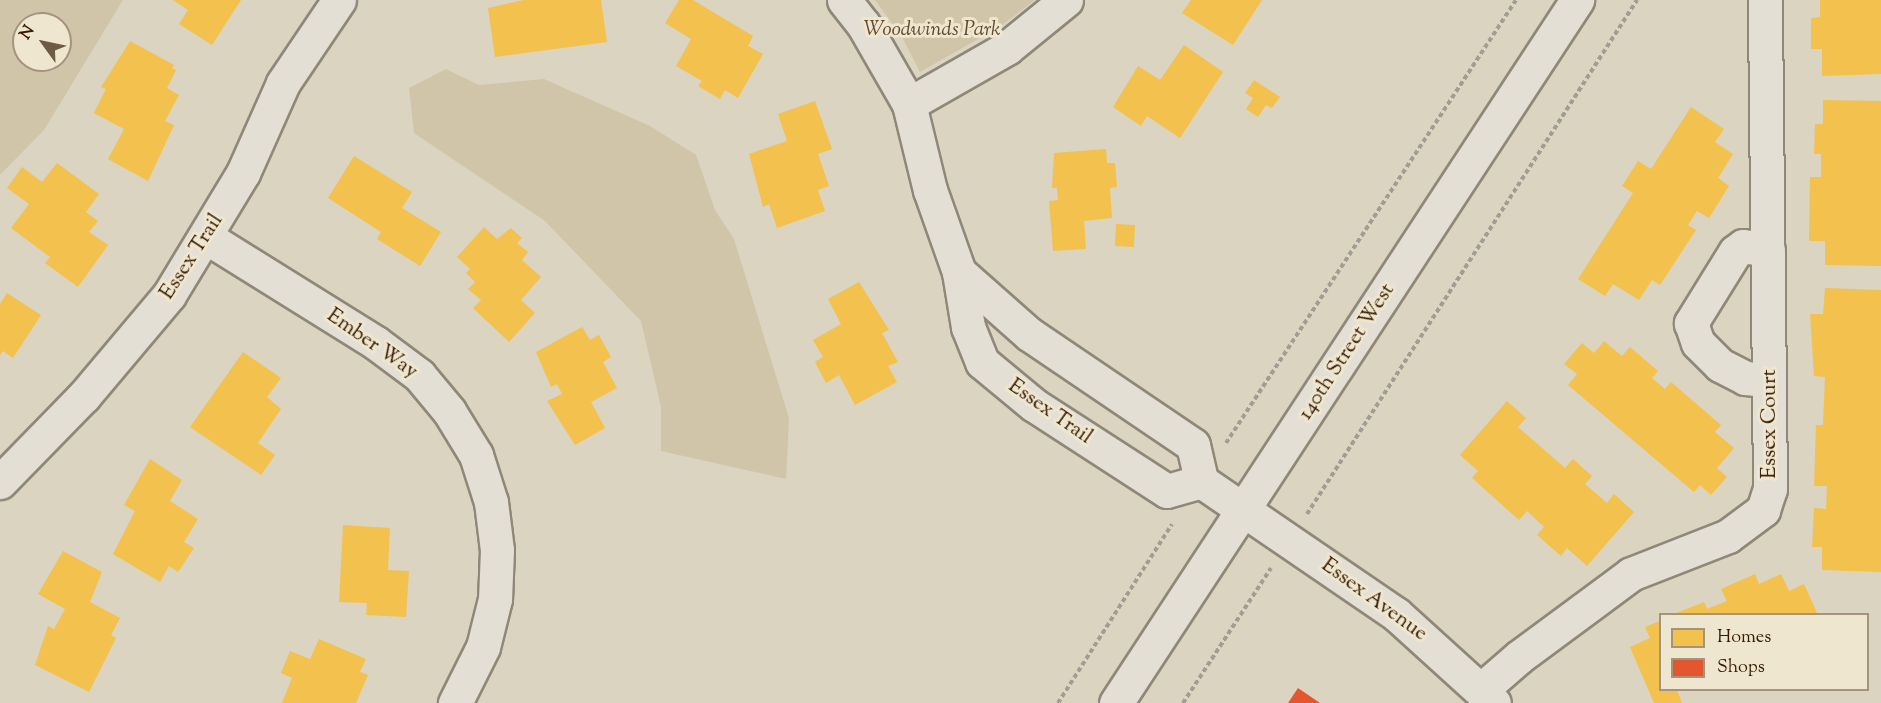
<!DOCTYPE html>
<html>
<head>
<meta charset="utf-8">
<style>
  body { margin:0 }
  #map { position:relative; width:1881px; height:703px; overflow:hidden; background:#dbd4c0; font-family:"Sorts Mill Goudy",serif }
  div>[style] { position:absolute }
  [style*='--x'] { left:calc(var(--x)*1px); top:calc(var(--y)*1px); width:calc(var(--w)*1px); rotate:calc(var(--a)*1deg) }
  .green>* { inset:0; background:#d1c5a9 }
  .homes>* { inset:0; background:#f2c14e; transform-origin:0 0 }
  .shops>* { inset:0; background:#e4572e }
  .path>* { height:4px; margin-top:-2px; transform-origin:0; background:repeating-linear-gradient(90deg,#a29c92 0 4.5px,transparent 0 7.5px) }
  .roads { filter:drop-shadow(2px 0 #8f8879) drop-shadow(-2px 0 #8f8879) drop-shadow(0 2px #8f8879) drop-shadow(0 -2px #8f8879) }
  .minor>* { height:33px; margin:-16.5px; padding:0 16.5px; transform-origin:16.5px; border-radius:16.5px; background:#e4dfd5 }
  span { translate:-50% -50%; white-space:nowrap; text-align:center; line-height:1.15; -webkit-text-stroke:6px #efe6cf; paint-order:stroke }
  .park-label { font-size:21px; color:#614a2f; font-style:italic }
  .street-label { font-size:21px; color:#351a02 }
  .legend { position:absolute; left:1659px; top:613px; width:210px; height:78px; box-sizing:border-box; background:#efe6cf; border:2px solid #a5947d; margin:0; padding:8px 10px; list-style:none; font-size:18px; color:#351a02 }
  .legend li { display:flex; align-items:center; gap:12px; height:30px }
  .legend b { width:30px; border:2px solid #a5947d }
  .north { position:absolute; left:12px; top:12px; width:60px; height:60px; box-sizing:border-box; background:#efe6cf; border:2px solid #a5947d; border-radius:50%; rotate:303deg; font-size:16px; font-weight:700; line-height:24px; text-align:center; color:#351a02 }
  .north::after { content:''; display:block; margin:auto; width:21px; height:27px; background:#6f5b44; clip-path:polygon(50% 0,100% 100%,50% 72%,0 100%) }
</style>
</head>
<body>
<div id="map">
  <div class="green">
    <i style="clip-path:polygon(evenodd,0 0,123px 0,44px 130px,0 175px,0 0,24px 24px,60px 24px,60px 60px,24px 60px,24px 24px)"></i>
    <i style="clip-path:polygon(875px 0,1035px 0,1001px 26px,920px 72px,902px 37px)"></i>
    <i style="clip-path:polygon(446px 69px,479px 85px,544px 79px,650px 126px,696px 155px,715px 210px,734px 239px,789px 418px,786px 479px,661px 451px,661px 407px,641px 321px,545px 221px,414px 133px,409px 88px)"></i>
  </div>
  <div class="homes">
    <i style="clip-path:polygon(173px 0,241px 0,212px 45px,179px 24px,188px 10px)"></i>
    <i style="clip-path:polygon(524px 0,601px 0,607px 42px,495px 57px,488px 8px)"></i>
    <i style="clip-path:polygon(679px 0,693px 0,753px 36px,748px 46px,763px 54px,738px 98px,725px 90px,720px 99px,698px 86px,702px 81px,676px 66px,691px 39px,665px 23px)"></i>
    <i style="clip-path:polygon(1191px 0,1262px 0,1233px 45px,1182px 13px)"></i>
    <i style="clip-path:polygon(1820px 0,1881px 0,1881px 74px,1822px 76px,1822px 49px,1811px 49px,1811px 18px,1820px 17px)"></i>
    <i style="clip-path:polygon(130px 41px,174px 65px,172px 68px,176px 70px,167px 88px,179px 95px,165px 121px,174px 125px,148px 181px,108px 159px,124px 129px,94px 113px,106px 89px,101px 87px)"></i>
    <i style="clip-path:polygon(1184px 45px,1223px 72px,1180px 138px,1147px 116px,1141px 126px,1113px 107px,1138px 66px,1160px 80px)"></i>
    <i style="clip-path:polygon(1254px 80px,1280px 97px,1272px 108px,1266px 105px,1258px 117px,1246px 109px,1253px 98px,1245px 93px)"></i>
    <i style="clip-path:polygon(1823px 100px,1881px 101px,1881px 266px,1825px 265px,1825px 241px,1809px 241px,1810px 177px,1821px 177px,1821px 154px,1814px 154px,1815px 124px,1823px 124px)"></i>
    <i style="clip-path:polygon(815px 101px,832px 149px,818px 154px,829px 186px,818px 190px,825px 211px,777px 228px,769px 204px,763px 207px,749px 154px,787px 141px,778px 114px)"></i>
    <i style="clip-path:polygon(1691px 107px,1724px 129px,1715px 142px,1733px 154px,1718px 178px,1729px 186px,1709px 218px,1697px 211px,1688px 225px,1696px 230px,1660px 285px,1652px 280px,1639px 300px,1613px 284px,1605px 296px,1578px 279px,1633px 193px,1622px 186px,1638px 161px,1651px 169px)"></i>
    <i style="clip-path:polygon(1106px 149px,1107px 163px,1115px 163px,1117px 187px,1110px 188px,1112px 218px,1084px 221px,1086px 249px,1053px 251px,1049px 201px,1058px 200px,1057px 188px,1052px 188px,1054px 153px)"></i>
    <i style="clip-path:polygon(354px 156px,412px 192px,402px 208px,441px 232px,420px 266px,377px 239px,381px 232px,328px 198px)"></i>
    <i style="clip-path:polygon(57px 163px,99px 194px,86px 212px,98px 221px,89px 232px,108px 245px,78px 287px,45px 263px,50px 257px,11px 228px,29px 204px,7px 188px,22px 167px,42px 182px)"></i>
    <i style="left:1116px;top:224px;width:19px;height:22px;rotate:3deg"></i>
    <i style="clip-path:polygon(484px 227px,497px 239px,511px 228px,522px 238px,517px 243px,528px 252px,522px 260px,541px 277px,521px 300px,535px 313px,509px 342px,473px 308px,481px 300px,468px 289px,475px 282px,466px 273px,470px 269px,457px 257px)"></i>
    <i style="clip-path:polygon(859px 282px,889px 330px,882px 333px,898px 362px,888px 366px,897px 382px,855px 405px,839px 375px,826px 383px,815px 362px,823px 357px,813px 340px,841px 324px,828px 299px)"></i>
    <i style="clip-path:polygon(1825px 288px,1881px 290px,1881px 572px,1822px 570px,1822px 547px,1812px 547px,1814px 508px,1826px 509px,1827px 486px,1814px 486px,1816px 425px,1823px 425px,1825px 377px,1814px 376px,1810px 314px,1823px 314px)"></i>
    <i style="clip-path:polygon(7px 293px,41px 315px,13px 358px,3px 351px,0 355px,0 304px)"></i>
    <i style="clip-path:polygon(582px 327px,590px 340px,599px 335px,611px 357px,603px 362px,617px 388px,591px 402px,605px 428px,575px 445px,547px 401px,562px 394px,557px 384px,551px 387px,536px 352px)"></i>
    <i style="clip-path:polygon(1604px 341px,1622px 356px,1630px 347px,1658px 371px,1652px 378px,1665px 389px,1671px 382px,1721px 425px,1715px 432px,1734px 448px,1717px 468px,1727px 477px,1711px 495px,1700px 485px,1694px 492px,1568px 385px,1577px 374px,1564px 364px,1582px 343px,1594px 353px)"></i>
    <i style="clip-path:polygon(243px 352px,281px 378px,267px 397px,281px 409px,258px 443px,275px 455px,261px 475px,190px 427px)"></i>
    <i style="clip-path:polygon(1507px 401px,1526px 418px,1518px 427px,1565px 468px,1573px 459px,1592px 476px,1585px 484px,1607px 503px,1614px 494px,1634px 512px,1587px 566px,1567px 548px,1561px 556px,1537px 535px,1544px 527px,1527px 511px,1519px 520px,1472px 478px,1478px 471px,1460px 455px)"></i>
    <i style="clip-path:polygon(150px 459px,182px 480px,170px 501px,198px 519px,184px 542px,194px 548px,178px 572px,169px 566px,160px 582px,113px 554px,135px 511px,124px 505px)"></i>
    <i style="clip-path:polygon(343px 525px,390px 528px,388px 570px,409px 571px,406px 617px,366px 615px,367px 603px,339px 602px)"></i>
    <i style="clip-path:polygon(63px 551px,102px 572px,90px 602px,120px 618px,111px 635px,116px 638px,89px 692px,35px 665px,48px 626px,54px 629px,65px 609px,38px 594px)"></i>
    <i style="clip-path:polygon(1755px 574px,1759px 584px,1781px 574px,1789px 591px,1804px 584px,1817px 613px,1674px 614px,1704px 602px,1707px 609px,1727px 601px,1721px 589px)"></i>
    <i style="clip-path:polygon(1660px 621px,1660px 690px,1677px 690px,1682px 703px,1654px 703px,1630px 647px,1650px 638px,1645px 627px)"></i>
    <i style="clip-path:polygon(319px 639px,366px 659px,360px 672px,368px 675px,356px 703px,282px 703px,292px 678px,281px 673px,290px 651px,310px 659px)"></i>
  </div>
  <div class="shops">
    <i style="clip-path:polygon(1298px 688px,1320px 703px,1288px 703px)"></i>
  </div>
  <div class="path">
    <i style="--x:1226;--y:443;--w:529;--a:-56.79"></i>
    <i style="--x:1307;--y:514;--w:611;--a:-57.3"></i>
    <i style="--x:1058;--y:703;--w:212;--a:-57.5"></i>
    <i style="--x:1183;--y:703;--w:161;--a:-56.9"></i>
  </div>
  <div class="roads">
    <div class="minor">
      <i style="--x:844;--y:0;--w:31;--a:52"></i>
      <i style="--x:863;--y:24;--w:92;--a:60.1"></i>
      <i style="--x:909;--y:104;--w:89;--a:76.3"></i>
      <i style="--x:930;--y:190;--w:87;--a:70.5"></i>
      <i style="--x:959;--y:272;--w:56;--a:80.7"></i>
      <i style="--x:968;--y:327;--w:38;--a:68"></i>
      <i style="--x:982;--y:362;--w:67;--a:39.6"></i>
      <i style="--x:1034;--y:405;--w:158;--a:32.9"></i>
      <i style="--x:1167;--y:491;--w:35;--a:-16"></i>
      <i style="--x:909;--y:104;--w:113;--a:-29.7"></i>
      <i style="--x:1007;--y:48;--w:76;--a:-39.1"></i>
      <i style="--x:206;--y:237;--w:200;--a:31.9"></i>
      <i style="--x:376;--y:343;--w:54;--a:36.7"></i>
      <i style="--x:419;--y:375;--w:47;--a:50.2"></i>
      <i style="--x:449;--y:411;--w:52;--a:58.5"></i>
      <i style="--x:476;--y:455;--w:49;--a:72.3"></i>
      <i style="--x:491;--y:502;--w:48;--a:82.9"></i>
      <i style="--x:497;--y:550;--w:49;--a:92.3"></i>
      <i style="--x:495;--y:599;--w:49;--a:104"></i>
      <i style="--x:483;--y:647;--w:63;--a:116.6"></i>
      <i style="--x:1768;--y:250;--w:25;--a:-171"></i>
      <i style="--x:1743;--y:246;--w:10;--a:143"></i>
      <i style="--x:1735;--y:252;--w:84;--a:121.8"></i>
      <i style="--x:1691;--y:323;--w:21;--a:71"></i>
      <i style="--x:1698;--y:343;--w:31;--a:45"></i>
      <i style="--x:1720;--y:365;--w:28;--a:27"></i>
      <i style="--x:1745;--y:378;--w:24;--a:5"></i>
      <i style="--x:959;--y:272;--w:94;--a:41.5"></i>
      <i style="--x:1029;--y:334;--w:198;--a:34.1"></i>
      <i style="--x:1193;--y:445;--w:37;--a:77"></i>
      <i style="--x:1201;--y:481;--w:236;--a:34.3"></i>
      <i style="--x:1396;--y:614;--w:132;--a:42.2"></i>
      <i style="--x:0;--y:482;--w:120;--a:-45.7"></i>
      <i style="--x:84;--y:396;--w:132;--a:-49.9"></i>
      <i style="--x:169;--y:295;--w:143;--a:-58.8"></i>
      <i style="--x:243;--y:173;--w:98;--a:-66"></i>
      <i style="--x:283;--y:83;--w:100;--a:-56"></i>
      <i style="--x:1481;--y:690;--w:50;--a:-41"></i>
      <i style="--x:1519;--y:657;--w:139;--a:-36.5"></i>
      <i style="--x:1631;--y:574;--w:104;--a:-21.4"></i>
      <i style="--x:1728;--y:536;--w:44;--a:-36.6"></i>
      <i style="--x:1763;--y:510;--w:22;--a:-72"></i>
      <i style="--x:1770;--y:489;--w:489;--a:-90.6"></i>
      <i style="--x:1116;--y:703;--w:841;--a:-56.74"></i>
    </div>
  </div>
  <div class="park-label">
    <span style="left:932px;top:30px">Woodwinds Park</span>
  </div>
  <div class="street-label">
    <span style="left:192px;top:257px;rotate:-57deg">Essex Trail</span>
    <span style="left:372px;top:344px;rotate:35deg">Ember Way</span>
    <span style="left:1347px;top:352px;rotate:-57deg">140th Street West</span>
    <span style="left:1050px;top:412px;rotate:35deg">Essex Trail</span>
    <span style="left:1770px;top:424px;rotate:-90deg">Essex Court</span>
    <span style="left:1374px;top:600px;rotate:36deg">Essex Avenue</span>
  </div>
  <ul class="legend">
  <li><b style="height:16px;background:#f2c14e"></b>Homes</li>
  <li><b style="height:16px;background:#e4572e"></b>Shops</li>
  </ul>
  <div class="north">N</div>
</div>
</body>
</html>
